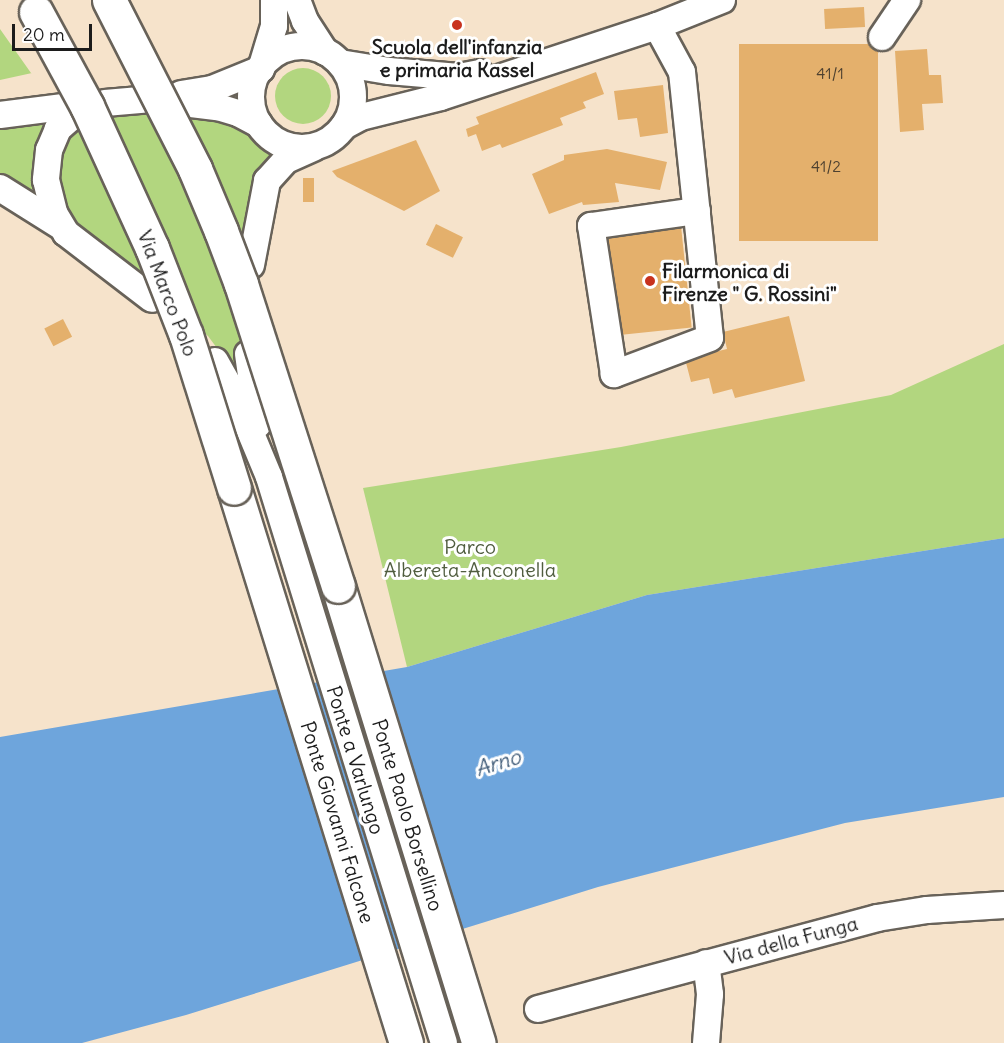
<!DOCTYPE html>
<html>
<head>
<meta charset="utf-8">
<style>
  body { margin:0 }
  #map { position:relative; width:1004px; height:1043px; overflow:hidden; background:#f6e3cb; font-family:Delius,sans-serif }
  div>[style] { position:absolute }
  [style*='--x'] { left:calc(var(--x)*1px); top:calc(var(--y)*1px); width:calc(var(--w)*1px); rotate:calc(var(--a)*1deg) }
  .green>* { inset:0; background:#b2d67f }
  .round { border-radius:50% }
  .water>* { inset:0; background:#6ea5dc }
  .building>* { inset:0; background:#e4b06c; transform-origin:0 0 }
  .roads { filter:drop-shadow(2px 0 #686259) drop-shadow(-2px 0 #686259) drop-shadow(0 2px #686259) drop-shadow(0 -2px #686259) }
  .minor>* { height:26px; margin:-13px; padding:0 13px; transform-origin:13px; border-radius:13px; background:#fff }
  .minor>.ring { margin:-13px; padding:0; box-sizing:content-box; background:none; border:26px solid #fff; border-radius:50% }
  .highway>* { height:33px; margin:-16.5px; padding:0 16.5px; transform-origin:16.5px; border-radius:16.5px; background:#fff }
  .bridges { filter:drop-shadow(2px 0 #686259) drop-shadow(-2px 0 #686259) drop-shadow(0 2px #686259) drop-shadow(0 -2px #686259) }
  .highway-bridge>* { height:33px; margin:-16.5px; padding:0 16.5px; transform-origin:16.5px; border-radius:16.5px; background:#fff }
  .dots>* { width:16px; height:16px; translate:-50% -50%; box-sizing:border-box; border:3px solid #fff; border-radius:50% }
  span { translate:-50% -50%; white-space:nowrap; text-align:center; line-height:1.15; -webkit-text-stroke:6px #fff; paint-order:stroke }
  .number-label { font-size:16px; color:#4e4130 }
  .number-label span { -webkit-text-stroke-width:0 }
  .poi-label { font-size:20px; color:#1c1c1c; font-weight:700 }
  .left { translate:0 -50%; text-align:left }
  .street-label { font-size:20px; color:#1c1c1c }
  .park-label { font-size:20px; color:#505d3f }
  .water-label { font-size:21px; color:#45607c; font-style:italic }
  .scale { position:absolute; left:12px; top:24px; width:80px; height:27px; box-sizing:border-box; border:3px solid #1c1c1c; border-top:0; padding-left:8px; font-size:18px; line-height:21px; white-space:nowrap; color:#1c1c1c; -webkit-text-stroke:4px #fff; paint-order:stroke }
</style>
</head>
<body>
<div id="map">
  <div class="green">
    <i style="clip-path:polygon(0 29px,31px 73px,32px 73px,0 80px)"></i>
    <i class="round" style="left:275px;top:68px;width:56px;height:56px"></i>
    <i style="clip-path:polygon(57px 113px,41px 206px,0 176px,0 123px)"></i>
    <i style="clip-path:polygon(207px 113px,237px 119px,254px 142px,273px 155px,260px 166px,251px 193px,240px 355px,237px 366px,231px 367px,208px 336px,116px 259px,82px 235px,58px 195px,61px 145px,84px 119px,120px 114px)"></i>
    <i style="clip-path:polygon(1004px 344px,1004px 538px,647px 595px,407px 667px,363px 488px,621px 447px,891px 395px)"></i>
  </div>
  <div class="water">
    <i style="clip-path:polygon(1004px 538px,1004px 797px,845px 823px,598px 887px,186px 1015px,82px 1043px,0 1043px,0 737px,407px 667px,647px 595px)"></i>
  </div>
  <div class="building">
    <i style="left:864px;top:7px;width:20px;height:40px;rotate:87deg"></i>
    <i style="left:739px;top:44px;width:139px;height:197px"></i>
    <i style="clip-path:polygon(927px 49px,929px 75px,941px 75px,943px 103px,922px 104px,924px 130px,900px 132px,895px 51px)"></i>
    <i style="clip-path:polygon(596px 72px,604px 94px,583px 102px,586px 108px,560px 118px,563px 125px,502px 148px,500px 144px,482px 151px,476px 134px,468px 137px,466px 129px,479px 124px,476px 117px)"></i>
    <i style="clip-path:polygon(663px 85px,668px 133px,640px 137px,637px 118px,618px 120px,614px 91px)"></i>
    <i style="clip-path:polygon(416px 140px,440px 191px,404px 211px,337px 177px,332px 171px)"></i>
    <i style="clip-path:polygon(607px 149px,667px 162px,660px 190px,615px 183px,619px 202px,583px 205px,582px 202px,549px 214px,532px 174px,564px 160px,564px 155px)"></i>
    <i style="left:303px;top:178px;width:11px;height:24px"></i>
    <i style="left:436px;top:224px;width:30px;height:23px;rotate:26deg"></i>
    <i style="left:681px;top:226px;width:102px;height:75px;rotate:84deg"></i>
    <i style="clip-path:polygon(789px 316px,805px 381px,735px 398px,732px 389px,713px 394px,709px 378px,691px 382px,685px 359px,727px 349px,723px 332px)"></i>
    <i style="left:63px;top:319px;width:20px;height:21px;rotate:63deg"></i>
  </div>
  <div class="roads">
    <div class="minor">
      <i style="--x:297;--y:0;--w:22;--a:69"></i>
      <i style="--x:305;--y:21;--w:37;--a:57"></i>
      <i style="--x:657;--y:26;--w:52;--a:61.5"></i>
      <i style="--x:682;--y:72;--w:267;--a:84"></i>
      <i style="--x:710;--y:338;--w:103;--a:159.4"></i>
      <i style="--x:614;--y:374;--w:150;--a:-98.8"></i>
      <i style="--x:591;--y:226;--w:107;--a:-8.1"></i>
      <i style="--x:882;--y:37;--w:45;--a:-56"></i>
      <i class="ring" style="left:251px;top:46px;width:76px;height:76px"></i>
      <i style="--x:340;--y:63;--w:50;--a:9.3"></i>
      <i style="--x:389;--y:71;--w:70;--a:4.9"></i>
      <i style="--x:459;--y:77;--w:21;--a:-11"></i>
      <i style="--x:181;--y:94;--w:31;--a:-9"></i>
      <i style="--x:212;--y:89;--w:53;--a:-22.2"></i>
      <i style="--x:261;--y:69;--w:45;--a:-73.2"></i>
      <i style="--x:274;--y:26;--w:26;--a:-90"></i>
      <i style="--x:105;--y:103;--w:38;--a:-5"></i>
      <i style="--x:183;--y:103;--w:35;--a:7"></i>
      <i style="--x:218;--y:107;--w:21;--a:17"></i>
      <i style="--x:238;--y:113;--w:24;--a:28"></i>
      <i style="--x:75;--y:114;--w:23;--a:139"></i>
      <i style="--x:58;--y:129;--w:23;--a:113"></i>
      <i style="--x:49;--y:150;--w:30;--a:96"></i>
      <i style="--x:46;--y:180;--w:34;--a:76"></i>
      <i style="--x:54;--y:213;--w:23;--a:59"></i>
      <i style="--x:66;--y:233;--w:108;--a:37.5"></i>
      <i style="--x:0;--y:115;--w:72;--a:-7.2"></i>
      <i style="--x:344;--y:126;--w:19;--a:-28"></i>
      <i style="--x:361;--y:117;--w:82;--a:-14"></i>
      <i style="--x:441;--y:97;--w:227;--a:-18.2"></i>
      <i style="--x:657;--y:26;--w:70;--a:-21.8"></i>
      <i style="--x:0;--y:188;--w:70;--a:32.1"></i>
      <i style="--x:251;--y:265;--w:86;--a:-79.2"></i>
      <i style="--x:267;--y:181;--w:28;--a:-48"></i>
      <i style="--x:286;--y:160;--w:30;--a:-24"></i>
      <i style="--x:248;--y:354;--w:71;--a:81.9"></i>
      <i style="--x:215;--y:361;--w:45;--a:60.6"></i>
      <i style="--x:237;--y:400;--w:83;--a:67.4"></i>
      <i style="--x:269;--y:477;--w:592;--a:72.82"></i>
      <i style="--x:538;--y:1009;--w:351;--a:-15"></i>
      <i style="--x:877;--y:918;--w:51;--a:-9.1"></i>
      <i style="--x:927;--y:910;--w:77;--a:-3.7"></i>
      <i style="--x:706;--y:1043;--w:49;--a:-85.3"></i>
      <i style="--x:710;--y:994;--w:31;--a:-97"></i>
    </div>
    <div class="highway">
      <i style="--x:234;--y:488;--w:581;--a:72.78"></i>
      <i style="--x:338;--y:586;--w:478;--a:72.9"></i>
    </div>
  </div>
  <div class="bridges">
    <div class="highway-bridge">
      <i style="--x:109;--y:0;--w:190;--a:63"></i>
      <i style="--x:195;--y:169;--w:67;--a:67.2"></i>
      <i style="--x:221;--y:231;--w:57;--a:69.3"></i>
      <i style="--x:241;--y:284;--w:317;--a:72.2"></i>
      <i style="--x:36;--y:12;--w:107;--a:61.5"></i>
      <i style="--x:87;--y:106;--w:156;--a:65.4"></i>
      <i style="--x:152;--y:248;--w:93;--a:68.7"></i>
      <i style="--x:186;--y:335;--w:160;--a:72.6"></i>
    </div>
  </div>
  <div class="dots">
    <i style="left:457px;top:25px;background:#c8321e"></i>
    <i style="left:650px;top:281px;background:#c8321e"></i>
  </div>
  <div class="number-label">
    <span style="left:830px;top:73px">41/1</span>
    <span style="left:826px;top:166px">41/2</span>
  </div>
  <div class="poi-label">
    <span style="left:457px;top:58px">Scuola dell'infanzia<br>e primaria Kassel</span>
    <span class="left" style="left:662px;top:282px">Filarmonica di<br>Firenze " G. Rossini"</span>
  </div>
  <div class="street-label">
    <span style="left:168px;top:293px;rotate:69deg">Via Marco Polo</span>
    <span style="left:356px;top:760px;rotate:73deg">Ponte a Varlungo</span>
    <span style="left:408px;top:815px;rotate:73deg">Ponte Paolo Borsellino</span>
    <span style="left:338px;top:822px;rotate:73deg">Ponte Giovanni Falcone</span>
    <span style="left:791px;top:940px;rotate:-15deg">Via della Funga</span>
  </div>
  <div class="park-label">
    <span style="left:470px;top:558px">Parco<br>Albereta-Anconella</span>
  </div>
  <div class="water-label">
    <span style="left:498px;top:763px;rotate:-17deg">Arno</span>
  </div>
  <div class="scale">20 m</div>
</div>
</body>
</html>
